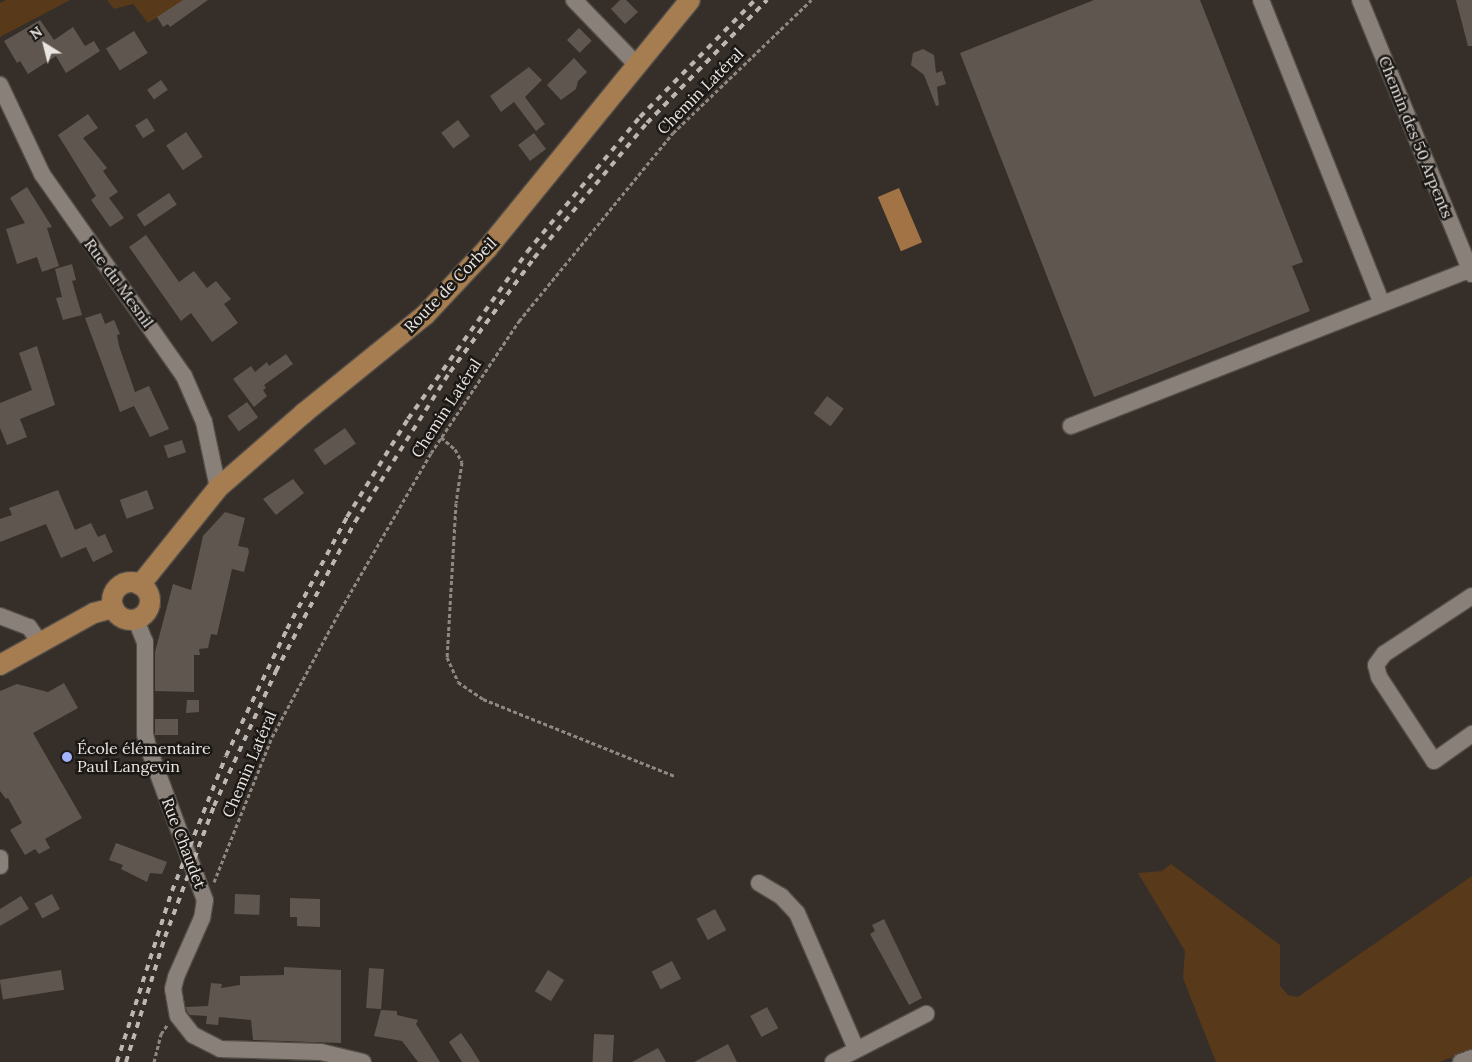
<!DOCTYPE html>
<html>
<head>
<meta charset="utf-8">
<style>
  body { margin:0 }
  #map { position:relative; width:1472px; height:1062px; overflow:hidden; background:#362f29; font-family:Lora,serif }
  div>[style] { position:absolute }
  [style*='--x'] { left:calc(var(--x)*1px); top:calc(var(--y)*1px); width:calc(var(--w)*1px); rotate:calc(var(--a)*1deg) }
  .green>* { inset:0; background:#583919 }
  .water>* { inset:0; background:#a27445; transform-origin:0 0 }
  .building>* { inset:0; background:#5e564f; transform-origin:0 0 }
  .path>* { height:3px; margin-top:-1.5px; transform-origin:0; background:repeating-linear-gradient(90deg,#8e8883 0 4px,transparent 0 6.5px) }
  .roads { filter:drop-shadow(1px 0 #534d48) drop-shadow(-1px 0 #534d48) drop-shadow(0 1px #534d48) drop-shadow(0 -1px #534d48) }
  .minor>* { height:16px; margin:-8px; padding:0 8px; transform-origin:8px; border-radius:8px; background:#898179 }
  .major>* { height:20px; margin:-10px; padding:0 10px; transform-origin:10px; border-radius:10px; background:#a67d50 }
  .major>.ring { margin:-10px; padding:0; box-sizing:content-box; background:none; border:20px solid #a67d50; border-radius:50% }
  .rail>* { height:4px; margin-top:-2px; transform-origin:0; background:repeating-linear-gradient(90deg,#bdb7b3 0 6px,transparent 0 12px) }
  .dots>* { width:14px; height:14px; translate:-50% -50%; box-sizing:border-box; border:2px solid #1b1815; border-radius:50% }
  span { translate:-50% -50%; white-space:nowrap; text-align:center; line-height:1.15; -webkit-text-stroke:5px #1b1815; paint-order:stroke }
  .street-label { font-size:16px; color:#eae5e1 }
  .poi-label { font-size:16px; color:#eae5e1 }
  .left { translate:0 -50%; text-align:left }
  .north { position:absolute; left:20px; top:20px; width:50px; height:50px; -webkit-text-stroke:4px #1b1815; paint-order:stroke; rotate:324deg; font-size:14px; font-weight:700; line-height:20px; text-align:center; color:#eae5e1 }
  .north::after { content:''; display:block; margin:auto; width:18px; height:22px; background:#eae5e1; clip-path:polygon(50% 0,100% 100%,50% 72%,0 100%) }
</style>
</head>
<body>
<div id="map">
  <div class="green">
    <i style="clip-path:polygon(6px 0,70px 0,0 37px,0 3px)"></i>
    <i style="clip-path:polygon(107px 0,185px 0,148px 23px,133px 4px,114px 9px)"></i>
    <i style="clip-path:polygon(1171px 864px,1280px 945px,1280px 986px,1288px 995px,1298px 997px,1472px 876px,1472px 1050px,1439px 1062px,1216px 1062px,1183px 978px,1185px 951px,1138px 873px,1162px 871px)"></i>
  </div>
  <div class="water">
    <i style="left:899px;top:188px;width:59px;height:23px;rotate:67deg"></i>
  </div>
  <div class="building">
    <i style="clip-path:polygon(183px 0,208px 0,170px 27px,168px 24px,163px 27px,157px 17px)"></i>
    <i style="clip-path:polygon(620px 0,626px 0,638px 12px,625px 24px,611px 9px)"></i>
    <i style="clip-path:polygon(1094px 0,1200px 0,1303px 262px,1292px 266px,1310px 311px,1094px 397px,960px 53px)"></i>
    <i style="clip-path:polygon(1456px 0,1472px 0,1472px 46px,1468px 46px)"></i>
    <i style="clip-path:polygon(40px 20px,54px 40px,73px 27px,85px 46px,94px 41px,100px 51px,66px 73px,56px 56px,28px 74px,20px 61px,17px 63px,4px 41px)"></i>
    <i style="left:579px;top:28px;width:18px;height:17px;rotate:45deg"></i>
    <i style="left:134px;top:31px;width:26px;height:33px;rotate:58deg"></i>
    <i style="clip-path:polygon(923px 49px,934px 55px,936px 73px,942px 71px,946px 84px,937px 87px,939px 105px,936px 106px,924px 75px,911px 65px,913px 53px)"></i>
    <i style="clip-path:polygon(574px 58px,587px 72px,578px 81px,576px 89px,561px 100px,547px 85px)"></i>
    <i style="clip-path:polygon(529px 67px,542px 80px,525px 97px,545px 124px,536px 131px,514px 102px,501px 112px,490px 96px)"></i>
    <i style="left:161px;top:80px;width:12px;height:17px;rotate:55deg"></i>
    <i style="clip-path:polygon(88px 114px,98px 128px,83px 138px,107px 168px,103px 171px,118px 192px,109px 198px,124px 218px,110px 227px,91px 200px,96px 196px,58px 135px)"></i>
    <i style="left:147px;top:118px;width:15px;height:14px;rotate:58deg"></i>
    <i style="left:458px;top:120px;width:20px;height:21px;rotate:53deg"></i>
    <i style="left:186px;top:132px;width:30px;height:24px;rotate:56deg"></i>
    <i style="left:534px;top:133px;width:20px;height:20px;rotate:53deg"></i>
    <i style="clip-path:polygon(27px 187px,52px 227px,47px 228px,59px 266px,42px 272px,37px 257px,17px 264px,6px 229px,25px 223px,10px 198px)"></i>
    <i style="left:169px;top:193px;width:14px;height:39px;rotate:56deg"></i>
    <i style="clip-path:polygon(146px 235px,179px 282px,194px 271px,207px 288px,216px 281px,231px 299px,224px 304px,238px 323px,212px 342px,191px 313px,181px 321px,129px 247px)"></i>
    <i style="clip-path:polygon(72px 264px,76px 280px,72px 281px,82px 315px,63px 320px,56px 298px,62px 297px,55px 269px)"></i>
    <i style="clip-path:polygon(101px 313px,105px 324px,114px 320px,120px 334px,117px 335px,119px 346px,135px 392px,149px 386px,169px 429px,150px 437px,134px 406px,120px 412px,85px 318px)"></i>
    <i style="clip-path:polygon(37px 346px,55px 405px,20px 419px,27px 437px,7px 445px,0 428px,0 403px,32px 390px,19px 353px)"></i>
    <i style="clip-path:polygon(286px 354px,293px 364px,264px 385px,266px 388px,263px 390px,267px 396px,254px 407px,233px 379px,251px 366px,255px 372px,267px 362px,269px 366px)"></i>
    <i style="left:827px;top:396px;width:21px;height:22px;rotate:37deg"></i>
    <i style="left:247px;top:402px;width:19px;height:24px;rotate:54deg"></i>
    <i style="left:345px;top:428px;width:19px;height:38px;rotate:55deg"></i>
    <i style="left:182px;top:440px;width:13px;height:19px;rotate:72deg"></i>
    <i style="clip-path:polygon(293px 479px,304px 493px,276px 515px,263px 499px)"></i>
    <i style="clip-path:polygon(58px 490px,75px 530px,91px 523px,98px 537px,105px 534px,113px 552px,93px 562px,86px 547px,61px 558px,46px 524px,0 542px,0 519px,12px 515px,9px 508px)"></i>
    <i style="left:147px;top:490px;width:20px;height:29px;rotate:70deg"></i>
    <i style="clip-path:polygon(225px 512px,245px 518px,238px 546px,248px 548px,249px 552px,244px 572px,232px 569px,217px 635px,211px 634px,208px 648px,199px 649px,200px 655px,194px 655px,194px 692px,155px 691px,155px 652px,173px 584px,191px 590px,203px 536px)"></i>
    <i style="clip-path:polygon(64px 683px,78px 708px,33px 733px,82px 818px,45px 839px,50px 848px,39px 854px,35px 849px,25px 855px,10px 830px,22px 823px,8px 798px,6px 799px,0 791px,0 691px,17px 684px,48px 692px)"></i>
    <i style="clip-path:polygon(187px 700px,199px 700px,199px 712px,186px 713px)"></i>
    <i style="left:178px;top:719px;width:16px;height:23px;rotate:90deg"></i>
    <i style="clip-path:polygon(116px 843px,167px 862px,162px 874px,150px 873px,147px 882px,121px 869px,123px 865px,109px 860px)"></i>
    <i style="left:52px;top:894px;width:17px;height:20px;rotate:62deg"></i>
    <i style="left:235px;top:894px;width:25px;height:20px;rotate:2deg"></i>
    <i style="clip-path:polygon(21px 896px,29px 909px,0 926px,0 909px)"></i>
    <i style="clip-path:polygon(290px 898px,320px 899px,320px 927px,297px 926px,297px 917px,290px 917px)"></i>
    <i style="left:715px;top:909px;width:24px;height:21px;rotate:62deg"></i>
    <i style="clip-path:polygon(884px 919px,922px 998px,909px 1005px,870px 934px,875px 931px,872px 925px)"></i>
    <i style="left:672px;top:961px;width:20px;height:23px;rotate:63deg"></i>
    <i style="clip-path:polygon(284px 967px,341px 970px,341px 1043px,253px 1040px,251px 1020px,219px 1017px,218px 1025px,206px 1024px,207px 1016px,190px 1015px,187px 1012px,186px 1007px,208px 1006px,211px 983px,222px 984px,221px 988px,240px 985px,240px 976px,284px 975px)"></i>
    <i style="left:369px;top:968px;width:15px;height:40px;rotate:4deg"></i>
    <i style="left:61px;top:970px;width:20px;height:62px;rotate:81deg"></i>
    <i style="left:548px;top:970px;width:19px;height:25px;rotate:32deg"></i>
    <i style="left:767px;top:1007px;width:24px;height:19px;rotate:62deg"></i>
    <i style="clip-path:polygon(381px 1010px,397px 1011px,397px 1015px,418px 1020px,416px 1024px,440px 1062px,418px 1062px,402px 1041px,374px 1036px)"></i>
    <i style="clip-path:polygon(461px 1033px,472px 1049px,480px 1062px,462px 1062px,449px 1042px)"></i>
    <i style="left:594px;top:1034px;width:20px;height:28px;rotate:3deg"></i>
    <i style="clip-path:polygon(728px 1044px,737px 1062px,694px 1062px)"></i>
    <i style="clip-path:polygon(658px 1048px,666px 1062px,632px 1062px)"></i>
  </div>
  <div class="path">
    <i style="--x:441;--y:437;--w:18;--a:41"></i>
    <i style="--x:455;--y:449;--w:15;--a:62"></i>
    <i style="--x:462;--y:462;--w:41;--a:98.3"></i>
    <i style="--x:456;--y:503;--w:154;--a:93.3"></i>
    <i style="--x:447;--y:657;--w:27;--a:66"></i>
    <i style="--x:458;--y:682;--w:30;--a:34"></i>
    <i style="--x:483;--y:699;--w:207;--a:21.9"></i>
    <i style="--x:214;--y:882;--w:156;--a:-68.2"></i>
    <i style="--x:272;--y:737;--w:145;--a:-61.7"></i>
    <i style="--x:341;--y:609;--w:180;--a:-60"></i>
    <i style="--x:431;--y:453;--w:159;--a:-56.3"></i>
    <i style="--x:519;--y:321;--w:243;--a:-50.7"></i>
    <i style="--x:673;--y:133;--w:192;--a:-43.9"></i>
    <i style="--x:154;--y:1062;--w:29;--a:-76"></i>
    <i style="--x:161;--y:1034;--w:11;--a:-56"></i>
  </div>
  <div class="roads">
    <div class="minor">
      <i style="--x:574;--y:0;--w:91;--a:45.9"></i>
      <i style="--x:1261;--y:0;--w:327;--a:68.3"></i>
      <i style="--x:1360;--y:0;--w:296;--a:67.8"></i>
      <i style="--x:0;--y:85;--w:98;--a:64.7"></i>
      <i style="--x:42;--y:174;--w:247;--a:54.9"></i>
      <i style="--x:184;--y:376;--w:50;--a:66.5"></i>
      <i style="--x:204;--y:422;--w:67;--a:78"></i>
      <i style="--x:1071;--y:426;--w:428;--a:-21.4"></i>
      <i style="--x:1472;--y:596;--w:105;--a:146.6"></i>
      <i style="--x:1384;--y:654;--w:14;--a:126"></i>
      <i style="--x:1376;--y:665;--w:12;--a:76"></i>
      <i style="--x:1379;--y:677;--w:100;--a:56.8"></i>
      <i style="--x:1434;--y:761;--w:47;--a:-35.4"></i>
      <i style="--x:0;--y:616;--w:31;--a:21"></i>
      <i style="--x:29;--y:627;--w:21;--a:55"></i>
      <i style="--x:136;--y:620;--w:24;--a:68"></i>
      <i style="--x:145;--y:642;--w:92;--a:90"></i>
      <i style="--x:145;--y:734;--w:13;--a:77"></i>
      <i style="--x:148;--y:747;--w:163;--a:69.6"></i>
      <i style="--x:205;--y:900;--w:18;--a:99"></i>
      <i style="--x:202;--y:918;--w:64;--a:113.8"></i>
      <i style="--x:176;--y:977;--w:12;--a:104"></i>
      <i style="--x:173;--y:989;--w:27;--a:80"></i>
      <i style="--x:178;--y:1016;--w:24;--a:52"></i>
      <i style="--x:193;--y:1035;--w:30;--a:27"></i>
      <i style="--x:220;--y:1049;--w:101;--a:1.7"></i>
      <i style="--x:321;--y:1052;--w:43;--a:13.4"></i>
      <i style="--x:0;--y:858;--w:8;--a:90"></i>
      <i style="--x:759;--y:883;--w:26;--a:31"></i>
      <i style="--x:781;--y:896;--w:23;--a:47"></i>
      <i style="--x:797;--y:913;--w:148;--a:66.5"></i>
      <i style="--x:833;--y:1062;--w:105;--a:-27.3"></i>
      <i style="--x:1461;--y:1062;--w:12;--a:-20"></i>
    </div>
    <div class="major">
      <i class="ring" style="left:112px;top:582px;width:18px;height:18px"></i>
      <i style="--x:140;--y:585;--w:124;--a:-51.2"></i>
      <i style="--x:218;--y:488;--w:114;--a:-41.1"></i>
      <i style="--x:304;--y:413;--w:156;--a:-39"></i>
      <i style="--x:425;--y:315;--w:91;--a:-46.8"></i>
      <i style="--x:487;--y:249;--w:321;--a:-50.8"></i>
      <i style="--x:0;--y:665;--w:107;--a:-29"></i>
      <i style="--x:94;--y:613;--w:20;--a:-15"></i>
    </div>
  </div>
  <div class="rail">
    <i style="--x:117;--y:1062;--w:180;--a:-72.2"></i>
    <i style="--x:172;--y:891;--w:145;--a:-68.2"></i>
    <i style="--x:226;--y:756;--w:141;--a:-64.3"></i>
    <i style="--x:287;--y:629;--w:127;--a:-61.8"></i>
    <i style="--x:347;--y:517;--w:115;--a:-58.1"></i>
    <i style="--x:408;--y:419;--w:205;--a:-54.5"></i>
    <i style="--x:527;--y:252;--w:176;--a:-50.1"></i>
    <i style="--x:640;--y:117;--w:164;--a:-45.5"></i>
    <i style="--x:126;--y:1062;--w:131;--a:-72.7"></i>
    <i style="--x:165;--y:937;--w:140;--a:-69.5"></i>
    <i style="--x:214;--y:806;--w:149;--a:-65.3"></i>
    <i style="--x:276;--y:671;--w:169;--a:-62.1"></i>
    <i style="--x:355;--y:522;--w:178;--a:-57.7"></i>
    <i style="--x:450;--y:372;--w:142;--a:-53.6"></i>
    <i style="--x:534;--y:258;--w:176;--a:-50.1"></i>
    <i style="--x:647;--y:123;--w:172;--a:-45.7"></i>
  </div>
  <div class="dots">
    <i style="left:67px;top:757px;background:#a3b2fd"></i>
  </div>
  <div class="street-label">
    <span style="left:700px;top:91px;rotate:-45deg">Chemin Latéral</span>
    <span style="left:1416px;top:137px;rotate:68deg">Chemin des 50 Arpents</span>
    <span style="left:119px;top:283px;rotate:54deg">Rue du Mesnil</span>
    <span style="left:450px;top:285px;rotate:-46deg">Route de Corbeil</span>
    <span style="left:446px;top:408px;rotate:-57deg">Chemin Latéral</span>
    <span style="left:249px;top:764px;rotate:-67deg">Chemin Latéral</span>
    <span style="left:184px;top:843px;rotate:69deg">Rue Chaudet</span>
  </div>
  <div class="poi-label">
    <span class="left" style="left:77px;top:757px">École élémentaire<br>Paul Langevin</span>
  </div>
  <div class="north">N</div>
</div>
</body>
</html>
